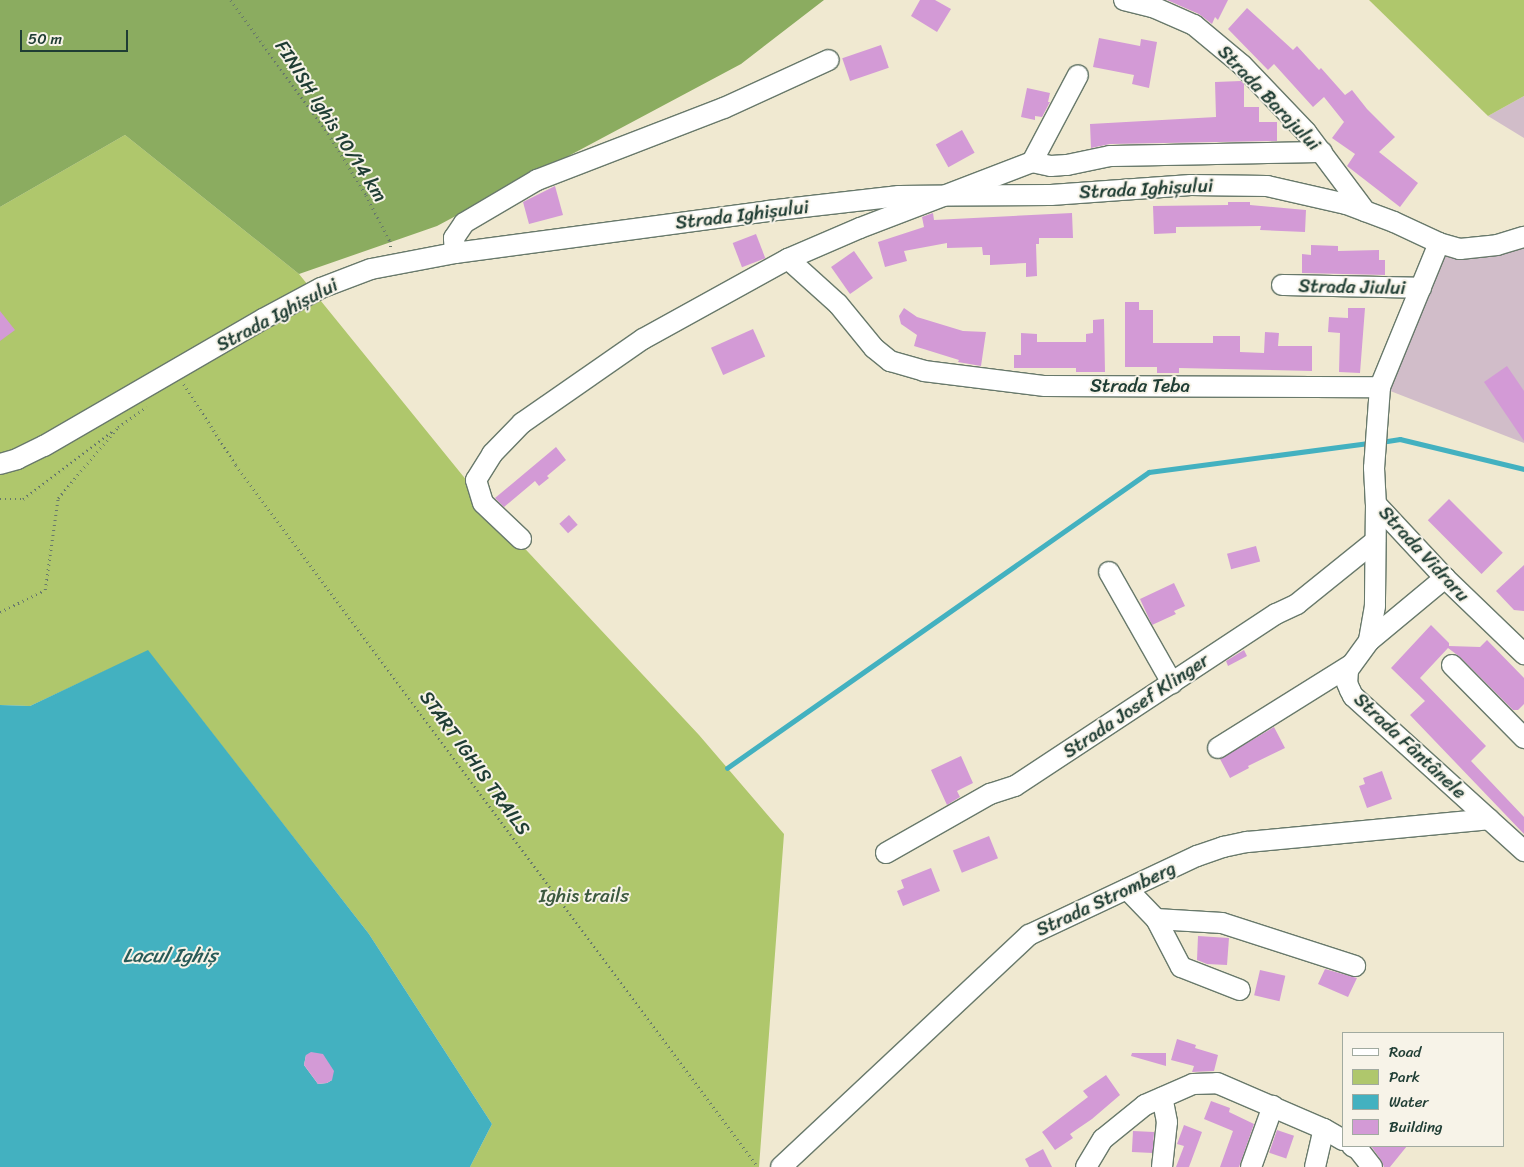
<!DOCTYPE html>
<html>
<head>
<meta charset="utf-8">
<style>
  body { margin:0 }
  #map { position:relative; width:1524px; height:1167px; overflow:hidden; background:#f0e9d1; font-family:Sriracha,sans-serif }
  div>[style] { position:absolute }
  [style*='--x'] { left:calc(var(--x)*1px); top:calc(var(--y)*1px); width:calc(var(--w)*1px); rotate:calc(var(--a)*1deg) }
  .industrial>* { inset:0; background:#d1bdc9 }
  .green>* { inset:0; background:#afc76c }
  .forest>* { inset:0; background:#8bac60 }
  .water>* { inset:0; background:#43b1c0 }
  .stream>* { height:4.5px; margin:-2.25px; padding:0 2.25px; transform-origin:2.25px; border-radius:2.25px; background:#43b1c0 }
  .building>* { inset:0; background:#d39ad6; transform-origin:0 0 }
  .path>* { height:2.5px; margin-top:-1.25px; transform-origin:0; background:repeating-linear-gradient(90deg,#68796b 0 1px,transparent 0 5px) }
  .roads { filter:drop-shadow(1px 0 #68796b) drop-shadow(-1px 0 #68796b) drop-shadow(0 1px #68796b) drop-shadow(0 -1px #68796b) }
  .minor>* { height:20px; margin:-10px; padding:0 10px; transform-origin:10px; border-radius:10px; background:#fff }
  span { translate:-50% -50%; white-space:nowrap; text-align:center; line-height:1.15; -webkit-text-stroke:4px #f7f3e8; paint-order:stroke }
  .street-label { font-size:19px; color:#1f3d34 }
  .park-label { font-size:19px; color:#3c593f }
  .water-label { font-size:20px; color:#285a57; font-style:italic }
  .legend { position:absolute; left:1342px; top:1032px; width:162px; height:115px; box-sizing:border-box; background:#f7f3e8; border:1px solid #a1aaa0; margin:0; padding:6px 9px; list-style:none; font-size:15px; color:#1f3d34 }
  .legend li { display:flex; align-items:center; gap:10px; height:25px }
  .legend b { width:25px; border:1px solid #a1aaa0 }
  .scale { position:absolute; left:20px; top:30px; width:108px; height:22px; box-sizing:border-box; border:2px solid #1f3d34; border-top:0; padding-left:6px; font-size:15px; line-height:18px; white-space:nowrap; color:#1f3d34; -webkit-text-stroke:4px #f7f3e8; paint-order:stroke }
</style>
</head>
<body>
<div id="map">
  <div class="industrial">
    <i style="clip-path:polygon(1524px 96px,1524px 138px,1488px 116px)"></i>
    <i style="clip-path:polygon(1524px 237px,1524px 443px,1380px 387px,1439px 243px)"></i>
  </div>
  <div class="green">
    <i style="clip-path:polygon(1369px 0,1524px 0,1524px 96px,1488px 116px)"></i>
    <i style="clip-path:polygon(125px 135px,299px 274px,502px 524px,699px 735px,784px 834px,759px 1167px,470px 1167px,492px 1124px,369px 934px,148px 651px,30px 706px,0 705px,0 207px)"></i>
  </div>
  <div class="forest">
    <i style="clip-path:polygon(0 0,824px 0,741px 64px,437px 226px,299px 274px,125px 135px,0 207px)"></i>
  </div>
  <div class="water">
    <i style="clip-path:polygon(evenodd,148px 650px,369px 934px,492px 1124px,470px 1167px,0 1167px,0 705px,30px 706px,148px 650px,306px 1055px,332px 1080px,327px 1083px,318px 1084px,304px 1065px,306px 1055px)"></i>
  </div>
  <div class="stream">
    <i style="--x:1381;--y:442;--w:19;--a:-9"></i>
    <i style="--x:1400;--y:439;--w:128;--a:13.6"></i>
    <i style="--x:727;--y:768;--w:515;--a:-35.05"></i>
    <i style="--x:1149;--y:472;--w:223;--a:-7.5"></i>
  </div>
  <div class="building">
    <i style="clip-path:polygon(920px 0,935px 0,951px 9px,937px 32px,911px 16px)"></i>
    <i style="clip-path:polygon(1167px 0,1228px 0,1218px 20px,1215px 17px,1212px 24px,1199px 14px)"></i>
    <i style="clip-path:polygon(1247px 8px,1293px 50px,1297px 46px,1319px 70px,1321px 68px,1345px 95px,1352px 90px,1367px 109px,1395px 137px,1379px 152px,1418px 183px,1400px 207px,1347px 166px,1355px 154px,1332px 138px,1344px 122px,1324px 97px,1313px 107px,1274px 64px,1268px 70px,1228px 29px)"></i>
    <i style="clip-path:polygon(1099px 38px,1140px 46px,1141px 39px,1157px 42px,1149px 88px,1132px 84px,1134px 75px,1093px 67px)"></i>
    <i style="left:881px;top:45px;width:24px;height:41px;rotate:71deg"></i>
    <i style="clip-path:polygon(1241px 81px,1244px 84px,1244px 107px,1259px 107px,1259px 122px,1277px 122px,1277px 141px,1110px 144px,1091px 148px,1090px 124px,1216px 117px,1215px 82px)"></i>
    <i style="clip-path:polygon(1027px 88px,1050px 93px,1048px 102px,1050px 102px,1042px 117px,1035px 116px,1035px 120px,1021px 117px)"></i>
    <i style="left:962px;top:130px;width:26px;height:30px;rotate:61deg"></i>
    <i style="clip-path:polygon(555px 186px,563px 215px,529px 224px,523px 202px)"></i>
    <i style="clip-path:polygon(1228px 202px,1250px 202px,1250px 205px,1306px 210px,1305px 232px,1260px 230px,1261px 226px,1176px 227px,1176px 233px,1154px 234px,1153px 206px,1228px 205px)"></i>
    <i style="clip-path:polygon(933px 213px,934px 220px,1072px 213px,1073px 238px,1039px 238px,1039px 244px,1036px 244px,1037px 276px,1026px 277px,1026px 263px,990px 265px,990px 255px,983px 255px,982px 247px,947px 248px,947px 243px,904px 251px,907px 261px,885px 267px,878px 242px,924px 227px,922px 217px)"></i>
    <i style="left:756px;top:234px;width:26px;height:25px;rotate:69deg"></i>
    <i style="clip-path:polygon(1311px 245px,1338px 246px,1338px 251px,1379px 250px,1379px 260px,1385px 260px,1385px 275px,1302px 273px,1302px 254px,1311px 255px)"></i>
    <i style="left:854px;top:251px;width:33px;height:28px;rotate:55deg"></i>
    <i style="clip-path:polygon(1125px 302px,1139px 302px,1139px 310px,1153px 310px,1153px 343px,1213px 343px,1213px 336px,1240px 336px,1240px 352px,1264px 353px,1265px 332px,1279px 333px,1278px 346px,1312px 346px,1312px 371px,1179px 368px,1179px 373px,1157px 373px,1157px 367px,1125px 367px)"></i>
    <i style="clip-path:polygon(904px 308px,917px 317px,963px 331px,986px 332px,981px 366px,958px 362px,959px 360px,914px 346px,917px 335px,901px 324px,899px 316px)"></i>
    <i style="clip-path:polygon(1348px 308px,1365px 308px,1360px 373px,1339px 372px,1340px 333px,1328px 332px,1329px 317px,1348px 318px)"></i>
    <i style="clip-path:polygon(0 311px,15px 330px,0 341px)"></i>
    <i style="clip-path:polygon(1104px 319px,1105px 372px,1076px 372px,1076px 368px,1014px 368px,1014px 355px,1021px 355px,1021px 333px,1037px 334px,1037px 342px,1086px 342px,1086px 334px,1093px 333px,1093px 320px)"></i>
    <i style="left:753px;top:329px;width:30px;height:46px;rotate:66deg"></i>
    <i style="clip-path:polygon(1507px 366px,1524px 391px,1524px 441px,1484px 382px)"></i>
    <i style="clip-path:polygon(556px 447px,566px 460px,547px 476px,549px 478px,539px 486px,535px 481px,504px 507px,495px 498px)"></i>
    <i style="left:1449px;top:499px;width:76px;height:30px;rotate:45deg"></i>
    <i style="left:569px;top:515px;width:13px;height:13px;rotate:48deg"></i>
    <i style="left:1256px;top:546px;width:16px;height:30px;rotate:75deg"></i>
    <i style="clip-path:polygon(1524px 565px,1524px 611px,1514px 610px,1496px 591px)"></i>
    <i style="clip-path:polygon(1174px 583px,1185px 606px,1174px 611px,1176px 614px,1152px 625px,1140px 599px)"></i>
    <i style="clip-path:polygon(1431px 625px,1449px 643px,1449px 646px,1480px 647px,1487px 640px,1524px 678px,1524px 704px,1518px 710px,1513px 710px,1460px 657px,1448px 648px,1420px 678px,1486px 746px,1471px 761px,1524px 817px,1524px 834px,1410px 715px,1425px 701px,1391px 668px)"></i>
    <i style="clip-path:polygon(1244px 650px,1247px 656px,1228px 666px,1226px 661px)"></i>
    <i style="clip-path:polygon(1274px 727px,1285px 748px,1248px 766px,1249px 768px,1230px 778px,1220px 759px)"></i>
    <i style="clip-path:polygon(961px 756px,973px 783px,957px 791px,960px 797px,947px 805px,931px 770px)"></i>
    <i style="clip-path:polygon(1382px 771px,1392px 799px,1367px 808px,1359px 786px,1365px 784px,1363px 778px)"></i>
    <i style="left:989px;top:836px;width:24px;height:39px;rotate:68deg"></i>
    <i style="clip-path:polygon(931px 868px,940px 891px,903px 906px,897px 891px,904px 888px,901px 880px)"></i>
    <i style="clip-path:polygon(1198px 936px,1229px 938px,1227px 965px,1207px 964px,1197px 960px)"></i>
    <i style="clip-path:polygon(1325px 969px,1357px 978px,1348px 997px,1318px 984px)"></i>
    <i style="left:1260px;top:970px;width:26px;height:26px;rotate:13deg"></i>
    <i style="clip-path:polygon(1177px 1039px,1196px 1045px,1195px 1048px,1218px 1055px,1214px 1071px,1192px 1072px,1194px 1066px,1171px 1060px)"></i>
    <i style="clip-path:polygon(311px 1052px,323px 1054px,334px 1071px,332px 1080px,327px 1083px,318px 1084px,304px 1065px,306px 1055px)"></i>
    <i style="clip-path:polygon(1132px 1053px,1166px 1053px,1166px 1066px,1131px 1056px)"></i>
    <i style="clip-path:polygon(1106px 1075px,1120px 1095px,1092px 1119px,1070px 1134px,1073px 1138px,1055px 1150px,1042px 1132px,1088px 1097px,1083px 1091px)"></i>
    <i style="clip-path:polygon(1211px 1101px,1230px 1108px,1229px 1112px,1254px 1124px,1239px 1167px,1220px 1167px,1233px 1131px,1204px 1119px)"></i>
    <i style="clip-path:polygon(1184px 1125px,1202px 1132px,1189px 1167px,1176px 1167px,1184px 1146px,1177px 1144px)"></i>
    <i style="left:1277px;top:1130px;width:18px;height:24px;rotate:19deg"></i>
    <i style="left:1133px;top:1131px;width:21px;height:21px;rotate:3deg"></i>
    <i style="clip-path:polygon(1371px 1146px,1407px 1146px,1390px 1167px,1384px 1167px,1381px 1160px)"></i>
    <i style="clip-path:polygon(1043px 1149px,1052px 1167px,1029px 1167px,1025px 1159px)"></i>
  </div>
  <div class="path">
    <i style="--x:231;--y:0;--w:170;--a:54.1"></i>
    <i style="--x:331;--y:138;--w:67;--a:58.4"></i>
    <i style="--x:366;--y:195;--w:52;--a:62.4"></i>
    <i style="--x:390;--y:241;--w:7;--a:82"></i>
    <i style="--x:184;--y:384;--w:96;--a:57.3"></i>
    <i style="--x:236;--y:465;--w:875;--a:53.37"></i>
    <i style="--x:0;--y:499;--w:23;--a:0"></i>
    <i style="--x:23;--y:499;--w:113;--a:-37.1"></i>
    <i style="--x:0;--y:612;--w:50;--a:-26.1"></i>
    <i style="--x:45;--y:590;--w:93;--a:-82"></i>
    <i style="--x:58;--y:498;--w:93;--a:-49.8"></i>
    <i style="--x:118;--y:427;--w:35;--a:-35"></i>
  </div>
  <div class="roads">
    <div class="minor">
      <i style="--x:1124;--y:0;--w:30;--a:14"></i>
      <i style="--x:1153;--y:7;--w:45;--a:23.7"></i>
      <i style="--x:1194;--y:25;--w:62;--a:39.8"></i>
      <i style="--x:1242;--y:65;--w:93;--a:46.3"></i>
      <i style="--x:1306;--y:132;--w:99;--a:53.2"></i>
      <i style="--x:1032;--y:162;--w:98;--a:-62.1"></i>
      <i style="--x:1439;--y:243;--w:156;--a:112.3"></i>
      <i style="--x:1380;--y:387;--w:81;--a:94.2"></i>
      <i style="--x:1374;--y:468;--w:36;--a:87"></i>
      <i style="--x:1376;--y:504;--w:101;--a:47"></i>
      <i style="--x:1445;--y:578;--w:110;--a:43.9"></i>
      <i style="--x:455;--y:253;--w:15;--a:-94"></i>
      <i style="--x:454;--y:238;--w:18;--a:-56"></i>
      <i style="--x:464;--y:223;--w:85;--a:-30.5"></i>
      <i style="--x:537;--y:180;--w:200;--a:-21.1"></i>
      <i style="--x:724;--y:108;--w:115;--a:-24.6"></i>
      <i style="--x:788;--y:259;--w:67;--a:42"></i>
      <i style="--x:838;--y:304;--w:57;--a:50.7"></i>
      <i style="--x:874;--y:348;--w:21;--a:39"></i>
      <i style="--x:890;--y:361;--w:35;--a:16"></i>
      <i style="--x:924;--y:371;--w:122;--a:7.1"></i>
      <i style="--x:1045;--y:386;--w:335;--a:0.2"></i>
      <i style="--x:1282;--y:285;--w:139;--a:1.2"></i>
      <i style="--x:0;--y:464;--w:18;--a:-16"></i>
      <i style="--x:17;--y:459;--w:30;--a:-26"></i>
      <i style="--x:44;--y:446;--w:253;--a:-30.1"></i>
      <i style="--x:263;--y:319;--w:66;--a:-28.1"></i>
      <i style="--x:321;--y:288;--w:53;--a:-20.8"></i>
      <i style="--x:371;--y:269;--w:86;--a:-10.8"></i>
      <i style="--x:455;--y:253;--w:316;--a:-7.6"></i>
      <i style="--x:768;--y:211;--w:132;--a:-6.5"></i>
      <i style="--x:899;--y:196;--w:152;--a:-0.4"></i>
      <i style="--x:1051;--y:195;--w:140;--a:-4.1"></i>
      <i style="--x:1191;--y:185;--w:76;--a:0.8"></i>
      <i style="--x:1267;--y:186;--w:81;--a:12.8"></i>
      <i style="--x:1346;--y:204;--w:51;--a:20.6"></i>
      <i style="--x:1394;--y:222;--w:50;--a:25"></i>
      <i style="--x:1439;--y:243;--w:22;--a:16"></i>
      <i style="--x:1460;--y:249;--w:37;--a:-6"></i>
      <i style="--x:1497;--y:245;--w:28;--a:-17"></i>
      <i style="--x:1376;--y:504;--w:102;--a:90.6"></i>
      <i style="--x:1375;--y:606;--w:36;--a:100"></i>
      <i style="--x:1369;--y:641;--w:36;--a:126"></i>
      <i style="--x:1348;--y:670;--w:13;--a:94"></i>
      <i style="--x:1347;--y:683;--w:8;--a:67"></i>
      <i style="--x:1350;--y:690;--w:7;--a:63"></i>
      <i style="--x:1353;--y:696;--w:231;--a:42.2"></i>
      <i style="--x:521;--y:539;--w:52;--a:-136.5"></i>
      <i style="--x:483;--y:503;--w:24;--a:-107"></i>
      <i style="--x:476;--y:480;--w:31;--a:-58"></i>
      <i style="--x:492;--y:454;--w:43;--a:-45.9"></i>
      <i style="--x:522;--y:423;--w:147;--a:-34.8"></i>
      <i style="--x:643;--y:339;--w:166;--a:-28.9"></i>
      <i style="--x:788;--y:259;--w:78;--a:-23.3"></i>
      <i style="--x:860;--y:228;--w:184;--a:-21"></i>
      <i style="--x:1032;--y:162;--w:19;--a:12"></i>
      <i style="--x:1051;--y:166;--w:16;--a:-4"></i>
      <i style="--x:1067;--y:165;--w:44;--a:-11.8"></i>
      <i style="--x:1110;--y:156;--w:212;--a:-1.1"></i>
      <i style="--x:1109;--y:572;--w:128;--a:60.4"></i>
      <i style="--x:1369;--y:641;--w:99;--a:-39.7"></i>
      <i style="--x:1452;--y:665;--w:103;--a:45.4"></i>
      <i style="--x:1218;--y:748;--w:157;--a:-32"></i>
      <i style="--x:886;--y:853;--w:120;--a:-29.6"></i>
      <i style="--x:990;--y:794;--w:26;--a:-18"></i>
      <i style="--x:1015;--y:786;--w:313;--a:-33.4"></i>
      <i style="--x:1276;--y:614;--w:23;--a:-25"></i>
      <i style="--x:1297;--y:604;--w:100;--a:-38.9"></i>
      <i style="--x:1127;--y:889;--w:42;--a:46"></i>
      <i style="--x:1156;--y:919;--w:66;--a:3.5"></i>
      <i style="--x:1222;--y:923;--w:140;--a:17.9"></i>
      <i style="--x:1156;--y:919;--w:54;--a:62.5"></i>
      <i style="--x:1181;--y:967;--w:63;--a:21.3"></i>
      <i style="--x:1352;--y:1146;--w:7;--a:27"></i>
      <i style="--x:1358;--y:1149;--w:23;--a:52"></i>
      <i style="--x:781;--y:1167;--w:340;--a:-43.1"></i>
      <i style="--x:1029;--y:935;--w:186;--a:-25.2"></i>
      <i style="--x:1197;--y:856;--w:28;--a:-19"></i>
      <i style="--x:1223;--y:847;--w:25;--a:-12"></i>
      <i style="--x:1247;--y:842;--w:243;--a:-5.4"></i>
      <i style="--x:1086;--y:1167;--w:33;--a:-59"></i>
      <i style="--x:1103;--y:1139;--w:54;--a:-39"></i>
      <i style="--x:1145;--y:1105;--w:52;--a:-23.6"></i>
      <i style="--x:1193;--y:1084;--w:24;--a:-2"></i>
      <i style="--x:1217;--y:1083;--w:116;--a:23.3"></i>
      <i style="--x:1324;--y:1129;--w:22;--a:30"></i>
      <i style="--x:1162;--y:1167;--w:45;--a:-83.7"></i>
      <i style="--x:1167;--y:1122;--w:25;--a:-101"></i>
      <i style="--x:1251;--y:1167;--w:65;--a:-70.2"></i>
      <i style="--x:1315;--y:1167;--w:39;--a:-77"></i>
    </div>
  </div>
  <div class="street-label">
    <span style="left:1269px;top:98px;rotate:46deg">Strada Barajului</span>
    <span style="left:331px;top:121px;rotate:57deg">FINISH Ighis 10/14 km</span>
    <span style="left:1146px;top:189px;rotate:-3deg">Strada Ighișului</span>
    <span style="left:742px;top:215px;rotate:-7deg">Strada Ighișului</span>
    <span style="left:1352px;top:287px;rotate:1deg">Strada Jiului</span>
    <span style="left:277px;top:315px;rotate:-28deg">Strada Ighișului</span>
    <span style="left:1140px;top:386px">Strada Teba</span>
    <span style="left:1424px;top:554px;rotate:47deg">Strada Vidraru</span>
    <span style="left:1136px;top:706px;rotate:-34deg">Strada Josef Klinger</span>
    <span style="left:1410px;top:746px;rotate:43deg">Strada Fântânele</span>
    <span style="left:475px;top:763px;rotate:54deg">START IGHIS TRAILS</span>
    <span style="left:1106px;top:899px;rotate:-25deg">Strada Stromberg</span>
  </div>
  <div class="park-label">
    <span style="left:584px;top:896px">Ighis trails</span>
  </div>
  <div class="water-label">
    <span style="left:170px;top:955px">Lacul Ighiș</span>
  </div>
  <ul class="legend">
  <li><b style="height:6px;background:#fff"></b>Road</li>
  <li><b style="height:14px;background:#afc76c"></b>Park</li>
  <li><b style="height:14px;background:#43b1c0"></b>Water</li>
  <li><b style="height:14px;background:#d39ad6"></b>Building</li>
  </ul>
  <div class="scale">50 m</div>
</div>
</body>
</html>
